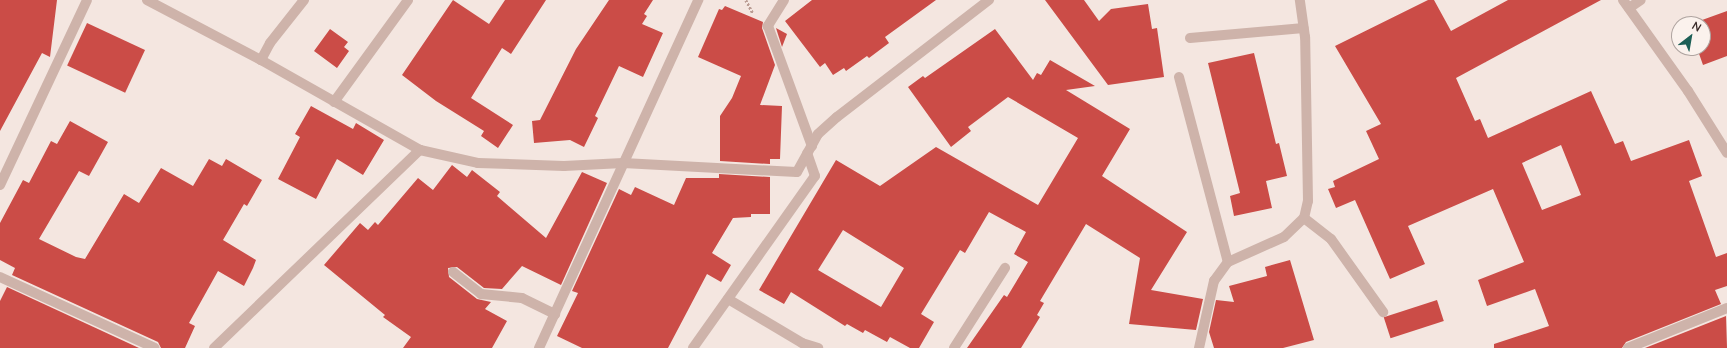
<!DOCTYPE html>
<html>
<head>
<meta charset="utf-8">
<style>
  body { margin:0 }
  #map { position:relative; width:1727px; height:348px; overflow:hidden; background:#f4e6e0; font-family:Lato,sans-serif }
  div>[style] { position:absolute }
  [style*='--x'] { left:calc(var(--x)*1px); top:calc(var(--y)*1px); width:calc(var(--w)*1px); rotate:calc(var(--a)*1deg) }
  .building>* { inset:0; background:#cb4c47; transform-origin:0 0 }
  .path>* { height:2.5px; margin-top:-1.25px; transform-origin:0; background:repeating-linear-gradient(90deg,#ba9d94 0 2px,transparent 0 4px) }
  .service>* { height:10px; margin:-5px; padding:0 5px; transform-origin:5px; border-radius:5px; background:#ceb3aa }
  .minor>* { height:10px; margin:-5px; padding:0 5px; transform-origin:5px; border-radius:5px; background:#ceb3aa }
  span { translate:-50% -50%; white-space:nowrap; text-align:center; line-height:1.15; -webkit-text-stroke:4px #fbf2ed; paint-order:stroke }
  .north { position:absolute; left:1671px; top:16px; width:40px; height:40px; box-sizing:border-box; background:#fbf2ed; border:1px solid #aea39f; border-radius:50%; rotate:31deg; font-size:11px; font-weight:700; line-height:16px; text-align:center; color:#3b2c2a }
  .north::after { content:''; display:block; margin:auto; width:14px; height:18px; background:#1d5f56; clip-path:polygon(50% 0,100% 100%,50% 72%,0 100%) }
</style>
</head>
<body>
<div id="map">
  <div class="building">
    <i style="clip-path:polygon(0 0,57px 0,50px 57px,42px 53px,0 131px)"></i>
    <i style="clip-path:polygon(453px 0,489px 24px,505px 0,546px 0,511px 54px,502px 48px,471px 98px,513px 125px,498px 148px,481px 136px,484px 131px,436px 101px,402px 75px)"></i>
    <i style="clip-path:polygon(609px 0,653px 0,644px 14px,647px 16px,642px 24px,663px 33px,643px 77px,619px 66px,595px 116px,598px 118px,584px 147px,570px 140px,534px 143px,532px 121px,540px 120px,576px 49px)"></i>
    <i style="clip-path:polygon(812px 0,936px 0,885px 37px,889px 43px,869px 58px,867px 56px,846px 71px,844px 68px,833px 75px,825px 63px,820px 67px,785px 21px)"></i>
    <i style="clip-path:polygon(1045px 0,1084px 0,1099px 21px,1111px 9px,1148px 4px,1152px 29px,1157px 28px,1164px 77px,1108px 85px)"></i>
    <i style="clip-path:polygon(evenodd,1428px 0,1434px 0,1451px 31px,1508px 0,1601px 0,1456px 78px,1475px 121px,1480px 119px,1488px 138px,1591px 91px,1615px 144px,1623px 141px,1631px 161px,1689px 140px,1702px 176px,1689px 181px,1716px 257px,1727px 253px,1727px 286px,1715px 290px,1721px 304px,1626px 342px,1622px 348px,1494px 348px,1494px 344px,1549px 326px,1535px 289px,1487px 306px,1478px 280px,1524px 262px,1493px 189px,1408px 226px,1425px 264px,1390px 279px,1355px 200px,1336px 208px,1328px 189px,1335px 187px,1333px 181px,1379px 159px,1366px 131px,1381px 124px,1335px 46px,1428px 0,1561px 145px,1581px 195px,1542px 210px,1522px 163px,1561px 145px)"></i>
    <i style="clip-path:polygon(725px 6px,763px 22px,762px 28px,775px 65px,760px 105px,782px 106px,780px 159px,770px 159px,770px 164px,720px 161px,720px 116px,732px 98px,741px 76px,698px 57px,719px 9px,722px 10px)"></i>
    <i style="clip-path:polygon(1727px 11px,1727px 56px,1703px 65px,1697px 48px,1703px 48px,1703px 24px,1691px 24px)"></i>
    <i style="left:87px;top:23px;width:64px;height:47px;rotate:25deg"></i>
    <i style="clip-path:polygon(776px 28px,787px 34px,782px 47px)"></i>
    <i style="clip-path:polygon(330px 29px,348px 42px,344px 47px,349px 51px,337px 68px,314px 51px)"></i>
    <i style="clip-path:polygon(evenodd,995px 29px,1033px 80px,1037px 73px,1041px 75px,1050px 60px,1095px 86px,1066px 90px,1130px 129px,1102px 176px,1187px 232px,1151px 290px,1203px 299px,1196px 330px,1129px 324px,1140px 258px,1086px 224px,1040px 301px,1044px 303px,1037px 315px,1040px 317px,1021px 348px,967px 348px,1004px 295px,1007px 297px,1028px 262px,1014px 254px,1026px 232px,989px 212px,965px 253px,960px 250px,921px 314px,934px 322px,919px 348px,910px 348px,890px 337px,887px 342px,865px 330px,863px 333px,847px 324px,845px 326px,791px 292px,784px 304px,759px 290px,836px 160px,880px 186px,936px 147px,1038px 205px,1078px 138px,1008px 97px,968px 127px,971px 131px,951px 147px,908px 87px,923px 76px,925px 78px,995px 29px,843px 230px,904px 268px,881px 307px,818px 270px,843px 230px)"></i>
    <i style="clip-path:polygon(1254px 53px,1276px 144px,1279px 143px,1287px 176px,1266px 181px,1272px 208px,1234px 216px,1230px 196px,1240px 193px,1208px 63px)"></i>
    <i style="clip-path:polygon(311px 106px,353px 129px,356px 123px,384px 140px,363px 175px,337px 159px,316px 199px,278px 179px,300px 137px,295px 134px)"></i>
    <i style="clip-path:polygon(70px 121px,108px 142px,89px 176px,79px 171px,39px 239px,76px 257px,85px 259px,124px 194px,139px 203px,161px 168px,193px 186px,209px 159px,222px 166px,226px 159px,262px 180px,247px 206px,244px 204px,223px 240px,256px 260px,253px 268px,244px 286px,218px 271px,189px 323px,195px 326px,185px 348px,161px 348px,158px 342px,12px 275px,15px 268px,0 260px,0 223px,23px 180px,29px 183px,51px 141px,57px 144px)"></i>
    <i style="clip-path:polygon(452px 165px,467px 177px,472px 170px,500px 192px,497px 196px,546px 238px,582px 172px,607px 183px,561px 285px,522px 266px,502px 289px,484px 288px,457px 267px,448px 268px,449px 277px,477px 299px,491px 302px,485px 309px,507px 321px,492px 348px,403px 348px,411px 337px,383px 317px,385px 315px,324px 265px,360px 223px,368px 230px,375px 222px,378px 225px,418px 178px,433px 190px)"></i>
    <i style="clip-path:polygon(719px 174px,770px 177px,770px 214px,751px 214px,751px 217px,733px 218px,712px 253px,731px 265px,721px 282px,707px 274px,668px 348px,582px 348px,557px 336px,578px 293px,572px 291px,619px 189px,631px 195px,635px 187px,674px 205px,686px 178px,719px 178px)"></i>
    <i style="clip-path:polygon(1290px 260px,1314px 340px,1283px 348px,1214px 348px,1209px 332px,1216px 300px,1234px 302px,1229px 286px,1267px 276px,1265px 267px)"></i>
    <i style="clip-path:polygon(7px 287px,139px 348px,0 348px,0 301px)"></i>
    <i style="left:1437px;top:300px;width:22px;height:56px;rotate:72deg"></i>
    <i style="clip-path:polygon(1726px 316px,1727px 348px,1645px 348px)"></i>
  </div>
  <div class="path">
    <i style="--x:746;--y:0;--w:15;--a:62"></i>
  </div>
  <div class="service">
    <i style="--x:784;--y:0;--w:31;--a:122"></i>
    <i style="--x:768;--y:26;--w:128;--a:69.9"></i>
    <i style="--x:1190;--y:38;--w:114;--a:-5"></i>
    <i style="--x:1179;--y:77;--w:191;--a:75.2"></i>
    <i style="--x:334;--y:102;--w:126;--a:-54"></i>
    <i style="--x:1304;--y:218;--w:34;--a:38"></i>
    <i style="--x:1331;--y:239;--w:90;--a:54.5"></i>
    <i style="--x:453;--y:272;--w:36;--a:38"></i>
    <i style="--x:481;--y:294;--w:41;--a:5.6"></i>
    <i style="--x:522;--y:298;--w:37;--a:26"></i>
    <i style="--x:954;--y:348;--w:95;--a:-57.5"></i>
    <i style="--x:1628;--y:348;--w:107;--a:-22"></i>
  </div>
  <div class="minor">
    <i style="--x:147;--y:0;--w:129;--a:27.8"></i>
    <i style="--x:261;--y:60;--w:183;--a:29.5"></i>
    <i style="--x:420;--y:150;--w:59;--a:12.6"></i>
    <i style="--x:478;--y:163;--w:86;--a:2"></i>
    <i style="--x:564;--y:166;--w:59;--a:-2.9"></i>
    <i style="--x:623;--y:163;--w:174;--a:3"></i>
    <i style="--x:797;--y:172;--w:43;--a:-61.1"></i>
    <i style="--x:818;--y:134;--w:25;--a:-42"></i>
    <i style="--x:837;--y:117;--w:192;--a:-37.6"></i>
    <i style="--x:1623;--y:0;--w:112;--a:54.5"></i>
    <i style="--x:1688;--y:91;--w:73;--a:57.8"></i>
    <i style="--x:1629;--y:8;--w:14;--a:-34"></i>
    <i style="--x:261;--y:60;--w:19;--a:-62"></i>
    <i style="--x:270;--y:43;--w:55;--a:-51.7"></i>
    <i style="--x:0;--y:185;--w:204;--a:-64.8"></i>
    <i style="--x:0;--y:277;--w:170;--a:24.6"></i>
    <i style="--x:728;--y:299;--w:86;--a:30.7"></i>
    <i style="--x:802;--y:343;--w:17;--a:17"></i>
    <i style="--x:214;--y:348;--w:286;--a:-43.9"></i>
    <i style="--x:539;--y:348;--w:383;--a:-65.4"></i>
    <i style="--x:693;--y:348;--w:211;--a:-54.7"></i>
    <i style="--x:815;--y:176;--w:24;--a:-109"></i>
    <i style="--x:1199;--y:348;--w:69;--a:-77.4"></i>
    <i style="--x:1214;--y:281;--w:24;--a:-54"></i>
    <i style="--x:1228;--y:262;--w:61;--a:-24.1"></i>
    <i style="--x:1284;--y:237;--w:28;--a:-44"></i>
    <i style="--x:1304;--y:218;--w:17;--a:-77"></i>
    <i style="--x:1308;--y:201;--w:164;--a:-91"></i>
    <i style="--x:1305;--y:37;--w:37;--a:-98"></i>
  </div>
  <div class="north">N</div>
</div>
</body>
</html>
